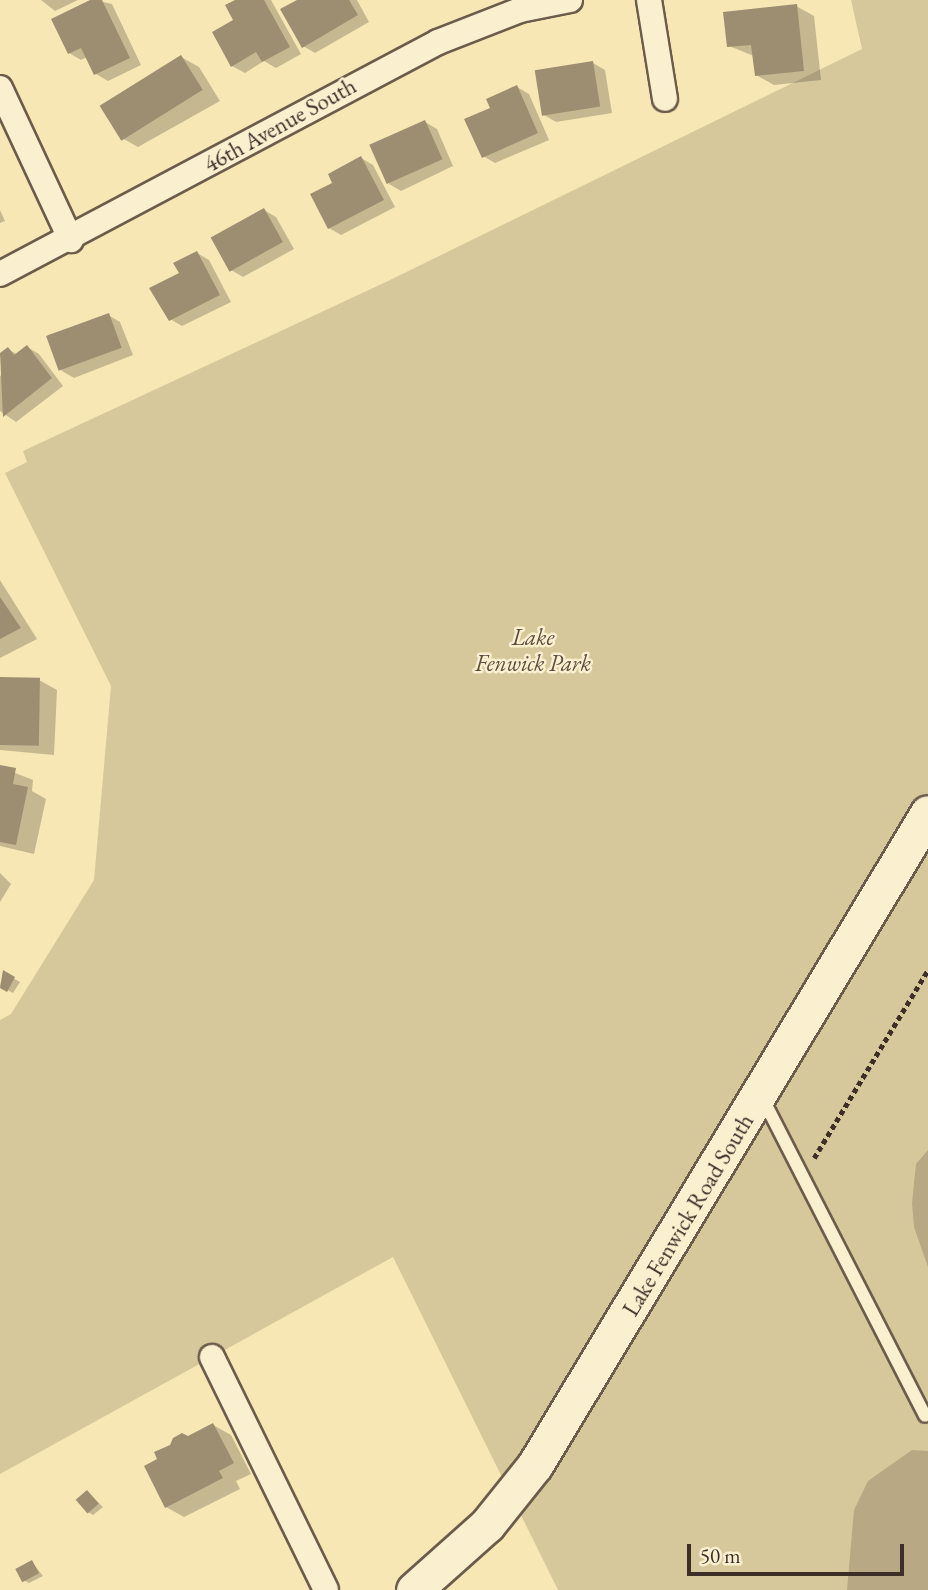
<!DOCTYPE html>
<html>
<head>
<meta charset="utf-8">
<style>
  body { margin:0 }
  #map { position:relative; width:928px; height:1590px; overflow:hidden; background:#f7e7b4; font-family:"EB Garamond",serif }
  div>[style] { position:absolute }
  [style*='--x'] { left:calc(var(--x)*1px); top:calc(var(--y)*1px); width:calc(var(--w)*1px); rotate:calc(var(--a)*1deg) }
  .green>* { inset:0; background:#d7c89c }
  .water>* { inset:0; background:#b8a884 }
  .shadow>* { inset:0; background:#0003 }
  .building>* { inset:0; background:#9e8e71; transform-origin:0 0 }
  .path>* { height:4.5px; margin-top:-2.25px; transform-origin:0; background:repeating-linear-gradient(90deg,#3d2e28 0 5px,transparent 0 8.5px) }
  .roads { filter:drop-shadow(2px 0 #6c5c4b) drop-shadow(-2px 0 #6c5c4b) drop-shadow(0 2px #6c5c4b) drop-shadow(0 -2px #6c5c4b) }
  .lane>* { height:12px; margin:-6px; padding:0 6px; transform-origin:6px; border-radius:6px; background:#faefce }
  .street>* { height:24px; margin:-12px; padding:0 12px; transform-origin:12px; border-radius:12px; background:#faefce }
  .secondary>* { height:35px; margin:-17.5px; padding:0 17.5px; transform-origin:17.5px; border-radius:17.5px; background:#faefce }
  span { translate:-50% -50%; white-space:nowrap; text-align:center; line-height:1.15; -webkit-text-stroke:5px #faefce; paint-order:stroke }
  .street-label { font-size:23px; color:#3d2e28 }
  .park-label { font-size:23px; color:#5c4d3f; font-style:italic }
  .scale { position:absolute; left:687px; top:1544px; width:217px; height:32px; box-sizing:border-box; border:4px solid #3d2e28; border-top:0; padding-left:9px; font-size:21px; line-height:24px; white-space:nowrap; color:#3d2e28; -webkit-text-stroke:5px #faefce; paint-order:stroke }
</style>
</head>
<body>
<div id="map">
  <div class="green">
    <i style="clip-path:polygon(851px 0,928px 0,928px 1590px,558px 1590px,393px 1257px,0 1474px,0 1020px,11px 1014px,94px 880px,111px 686px,5px 473px,27px 462px,23px 451px,388px 281px,862px 49px)"></i>
  </div>
  <div class="water">
    <i style="clip-path:polygon(928px 1150px,928px 1267px,914px 1227px,912px 1203px,916px 1164px)"></i>
    <i style="clip-path:polygon(912px 1450px,928px 1451px,928px 1590px,847px 1590px,854px 1510px,868px 1481px)"></i>
  </div>
  <div class="shadow">
    <i style="clip-path:polygon(41px 0,78px 0,55px 11px)"></i>
    <i style="clip-path:polygon(94px 0,112px 4px,141px 65px,108px 81px,96px 74px,87px 57px,81px 60px,69px 53px)"></i>
    <i style="clip-path:polygon(239px 0,271px 0,301px 54px,276px 68px,264px 61px,245px 73px,232px 66px)"></i>
    <i style="clip-path:polygon(300px 0,357px 0,369px 22px,315px 53px,303px 46px)"></i>
    <i style="clip-path:polygon(796px 6px,814px 16px,821px 80px,774px 85px,756px 75px,754px 56px,729px 46px)"></i>
    <i style="clip-path:polygon(181px 57px,199px 67px,220px 101px,138px 147px,120px 137px)"></i>
    <i style="clip-path:polygon(593px 63px,605px 70px,612px 113px,556px 122px,544px 115px)"></i>
    <i style="clip-path:polygon(517px 87px,529px 94px,549px 140px,495px 163px,483px 156px,492px 109px)"></i>
    <i style="clip-path:polygon(425px 122px,437px 129px,453px 166px,401px 191px,389px 184px)"></i>
    <i style="clip-path:polygon(361px 158px,373px 165px,395px 207px,341px 235px,329px 228px,335px 184px)"></i>
    <i style="clip-path:polygon(0 210px,5px 221px,0 223px)"></i>
    <i style="clip-path:polygon(264px 210px,276px 217px,294px 249px,243px 277px,231px 270px)"></i>
    <i style="clip-path:polygon(197px 253px,209px 260px,231px 302px,182px 326px,170px 319px,181px 274px)"></i>
    <i style="clip-path:polygon(108px 315px,120px 322px,133px 355px,74px 378px,62px 371px,48px 335px)"></i>
    <i style="clip-path:polygon(27px 347px,39px 354px,63px 386px,16px 422px,0 411px,0 376px,6px 371px,0 355px,8px 349px,18px 355px)"></i>
    <i style="clip-path:polygon(0 580px,37px 639px,0 658px)"></i>
    <i style="clip-path:polygon(0 679px,39px 680px,57px 690px,54px 755px,0 750px)"></i>
    <i style="clip-path:polygon(0 767px,33px 780px,32px 791px,46px 799px,34px 854px,0 846px)"></i>
    <i style="clip-path:polygon(0 873px,11px 884px,0 902px)"></i>
    <i style="clip-path:polygon(4px 973px,20px 982px,13px 993px,0 986px)"></i>
    <i style="clip-path:polygon(213px 1425px,231px 1435px,251px 1474px,236px 1481px,240px 1489px,184px 1517px,166px 1507px,160px 1460px)"></i>
    <i style="clip-path:polygon(87px 1492px,103px 1507px,93px 1515px,88px 1512px)"></i>
    <i style="clip-path:polygon(32px 1562px,43px 1576px,29px 1583px,23px 1580px)"></i>
  </div>
  <div class="building">
    <i style="clip-path:polygon(90px 0,102px 0,130px 58px,94px 75px,81px 48px,68px 54px,51px 19px)"></i>
    <i style="clip-path:polygon(235px 0,264px 0,290px 47px,262px 62px,256px 52px,231px 67px,212px 32px,233px 20px,225px 5px)"></i>
    <i style="clip-path:polygon(297px 0,349px 0,358px 15px,302px 48px,280px 9px)"></i>
    <i style="clip-path:polygon(797px 4px,804px 71px,755px 76px,751px 45px,727px 47px,723px 12px)"></i>
    <i style="left:181px;top:55px;width:41px;height:96px;rotate:58deg"></i>
    <i style="left:593px;top:61px;width:46px;height:59px;rotate:81deg"></i>
    <i style="clip-path:polygon(517px 85px,538px 133px,482px 158px,464px 119px,490px 108px,486px 99px)"></i>
    <i style="left:425px;top:120px;width:43px;height:61px;rotate:66deg"></i>
    <i style="clip-path:polygon(361px 156px,384px 200px,328px 229px,310px 194px,332px 183px,328px 174px)"></i>
    <i style="left:264px;top:208px;width:39px;height:61px;rotate:61deg"></i>
    <i style="clip-path:polygon(197px 251px,220px 295px,169px 321px,149px 288px,179px 273px,173px 263px)"></i>
    <i style="left:109px;top:313px;width:37px;height:67px;rotate:70deg"></i>
    <i style="clip-path:polygon(27px 345px,52px 378px,3px 417px,0 353px,8px 347px,14px 355px)"></i>
    <i style="clip-path:polygon(0 597px,21px 628px,0 639px)"></i>
    <i style="left:0;top:677px;width:40px;height:68px;rotate:1deg"></i>
    <i style="clip-path:polygon(0 765px,16px 768px,13px 784px,28px 787px,16px 845px,0 842px)"></i>
    <i style="clip-path:polygon(3px 970px,15px 977px,7px 992px,0 988px)"></i>
    <i style="clip-path:polygon(213px 1423px,234px 1463px,219px 1471px,223px 1478px,165px 1508px,144px 1466px,157px 1459px,154px 1452px,170px 1445px,173px 1438px,182px 1433px,188px 1436px)"></i>
    <i style="left:87px;top:1490px;width:18px;height:15px;rotate:49deg"></i>
    <i style="left:32px;top:1560px;width:15px;height:19px;rotate:62deg"></i>
  </div>
  <div class="path">
    <i style="--x:814;--y:1158;--w:220;--a:-58.8"></i>
  </div>
  <div class="roads">
    <div class="lane">
      <i style="--x:762;--y:1097;--w:358;--a:62.9"></i>
    </div>
    <div class="street">
      <i style="--x:649;--y:0;--w:100;--a:80.8"></i>
      <i style="--x:0;--y:88;--w:168;--a:65"></i>
      <i style="--x:0;--y:274;--w:496;--a:-27.9"></i>
      <i style="--x:438;--y:42;--w:88;--a:-21.3"></i>
      <i style="--x:520;--y:10;--w:51;--a:-11.3"></i>
      <i style="--x:212;--y:1357;--w:259;--a:63.9"></i>
    </div>
    <div class="secondary">
      <i style="--x:414;--y:1590;--w:98;--a:-41.7"></i>
      <i style="--x:487;--y:1525;--w:77;--a:-51.3"></i>
      <i style="--x:535;--y:1465;--w:761;--a:-58.92"></i>
    </div>
  </div>
  <div class="street-label">
    <span style="left:280px;top:125px;rotate:-29deg">46th Avenue South</span>
    <span style="left:688px;top:1215px;rotate:-59deg">Lake Fenwick Road South</span>
  </div>
  <div class="park-label">
    <span style="left:533px;top:650px">Lake<br>Fenwick Park</span>
  </div>
  <div class="scale">50 m</div>
</div>
</body>
</html>
